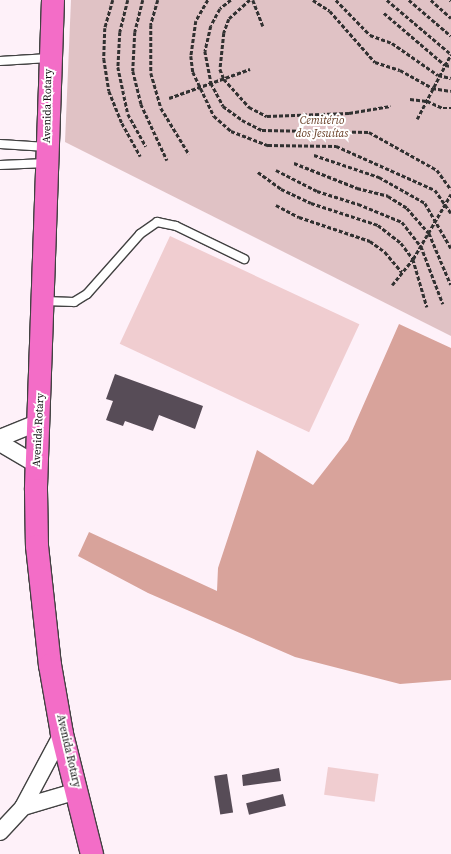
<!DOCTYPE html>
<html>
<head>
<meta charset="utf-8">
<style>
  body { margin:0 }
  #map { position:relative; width:451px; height:854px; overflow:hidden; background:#fef1f9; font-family:"Source Serif 4",serif }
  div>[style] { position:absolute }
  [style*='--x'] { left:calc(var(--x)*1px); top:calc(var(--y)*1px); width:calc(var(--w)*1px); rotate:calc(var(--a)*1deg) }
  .forest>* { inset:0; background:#d8a39b }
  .cemetery>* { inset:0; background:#e0c2c5 }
  .pitch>* { inset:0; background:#f0cdd0; transform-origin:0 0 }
  .building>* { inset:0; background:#574c57; transform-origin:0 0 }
  .path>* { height:2.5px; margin-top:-1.25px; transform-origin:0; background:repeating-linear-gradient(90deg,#313131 0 4px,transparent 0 6px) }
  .roads { filter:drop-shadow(1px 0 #424242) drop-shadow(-1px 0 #424242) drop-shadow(0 1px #424242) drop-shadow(0 -1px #424242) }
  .service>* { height:8px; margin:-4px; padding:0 4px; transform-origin:4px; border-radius:4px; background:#fff }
  .minor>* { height:16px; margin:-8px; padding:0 8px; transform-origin:8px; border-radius:8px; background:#fff }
  .primary>* { height:22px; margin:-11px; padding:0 11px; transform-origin:11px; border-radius:11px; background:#f36dc7 }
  span { translate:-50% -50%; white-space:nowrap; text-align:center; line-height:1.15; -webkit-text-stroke:4px #fff; paint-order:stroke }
  .street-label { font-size:11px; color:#0f0f0f }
  .park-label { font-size:11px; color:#653a21; font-style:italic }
</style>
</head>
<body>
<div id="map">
  <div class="forest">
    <i style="clip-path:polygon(399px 324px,451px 348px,451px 680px,400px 684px,295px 657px,148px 593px,78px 556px,89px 532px,217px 591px,218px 568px,257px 450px,313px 485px,348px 440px)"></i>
  </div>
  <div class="cemetery">
    <i style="clip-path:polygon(71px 0,451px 0,451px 336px,65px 142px)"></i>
  </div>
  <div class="pitch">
    <i style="left:170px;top:236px;width:209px;height:119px;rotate:25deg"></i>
    <i style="left:328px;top:767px;width:51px;height:28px;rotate:8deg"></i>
  </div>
  <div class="building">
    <i style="clip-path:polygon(115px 374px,203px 406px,195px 429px,159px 415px,153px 431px,125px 421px,123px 426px,106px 420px,113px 401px,106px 399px)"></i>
    <i style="clip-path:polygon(279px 768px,281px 781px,243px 786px,242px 775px)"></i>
    <i style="left:227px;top:774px;width:39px;height:13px;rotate:81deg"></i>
    <i style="left:283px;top:794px;width:12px;height:38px;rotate:76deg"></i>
  </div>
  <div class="path">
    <i style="--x:113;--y:0;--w:29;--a:106"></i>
    <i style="--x:105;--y:28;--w:31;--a:92"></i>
    <i style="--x:104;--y:59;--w:32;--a:81"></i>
    <i style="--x:109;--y:91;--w:35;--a:68"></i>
    <i style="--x:122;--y:123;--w:38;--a:61"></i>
    <i style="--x:128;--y:0;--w:33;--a:104"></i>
    <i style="--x:120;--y:32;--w:35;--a:93"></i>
    <i style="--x:118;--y:67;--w:48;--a:78"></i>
    <i style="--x:128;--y:114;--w:37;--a:61"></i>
    <i style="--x:143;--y:0;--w:33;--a:104"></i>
    <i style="--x:135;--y:32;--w:39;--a:93"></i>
    <i style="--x:133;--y:71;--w:34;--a:76"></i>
    <i style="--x:141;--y:104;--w:62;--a:65.1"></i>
    <i style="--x:158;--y:0;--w:26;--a:106"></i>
    <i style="--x:151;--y:25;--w:48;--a:90"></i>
    <i style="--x:151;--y:73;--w:36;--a:74"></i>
    <i style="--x:161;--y:108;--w:54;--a:58.7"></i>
    <i style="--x:208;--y:0;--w:24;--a:120"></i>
    <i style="--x:196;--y:21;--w:35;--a:98"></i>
    <i style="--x:191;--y:56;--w:16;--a:83"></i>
    <i style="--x:193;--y:72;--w:49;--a:64.5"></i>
    <i style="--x:214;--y:116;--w:23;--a:41"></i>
    <i style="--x:231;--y:131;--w:40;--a:21"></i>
    <i style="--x:268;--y:145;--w:68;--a:0.8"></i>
    <i style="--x:336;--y:146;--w:108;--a:24"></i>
    <i style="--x:435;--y:190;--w:28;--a:55"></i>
    <i style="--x:231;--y:0;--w:14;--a:141"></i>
    <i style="--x:220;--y:9;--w:19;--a:118"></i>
    <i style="--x:211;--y:26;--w:26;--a:103"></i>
    <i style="--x:205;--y:51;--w:33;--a:79"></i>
    <i style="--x:211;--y:83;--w:26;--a:62"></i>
    <i style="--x:223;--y:106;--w:24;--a:36"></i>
    <i style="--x:242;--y:120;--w:22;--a:27"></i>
    <i style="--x:262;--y:130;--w:107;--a:1.1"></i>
    <i style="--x:369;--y:132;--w:78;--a:29.2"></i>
    <i style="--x:437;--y:170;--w:24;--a:54"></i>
    <i style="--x:250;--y:0;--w:28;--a:138"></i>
    <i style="--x:229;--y:19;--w:15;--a:110"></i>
    <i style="--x:224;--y:33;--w:36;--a:96"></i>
    <i style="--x:220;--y:69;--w:11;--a:68"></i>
    <i style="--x:224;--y:79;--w:38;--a:48"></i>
    <i style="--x:249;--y:107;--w:20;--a:27"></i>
    <i style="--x:267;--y:116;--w:82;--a:-2.1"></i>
    <i style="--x:349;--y:113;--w:42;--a:-9.7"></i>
    <i style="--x:253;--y:0;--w:28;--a:69"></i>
    <i style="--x:313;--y:0;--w:20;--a:33"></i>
    <i style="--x:330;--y:11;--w:68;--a:48.6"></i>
    <i style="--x:375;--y:62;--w:26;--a:18"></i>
    <i style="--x:400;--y:70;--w:37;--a:29"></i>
    <i style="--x:432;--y:88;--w:19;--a:9"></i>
    <i style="--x:336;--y:0;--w:49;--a:45.8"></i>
    <i style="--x:370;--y:35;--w:23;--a:20"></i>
    <i style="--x:392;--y:43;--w:56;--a:34.8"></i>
    <i style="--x:438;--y:75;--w:13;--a:13"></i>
    <i style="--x:387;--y:0;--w:84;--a:40.2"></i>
    <i style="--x:409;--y:0;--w:55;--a:40.6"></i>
    <i style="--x:431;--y:0;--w:27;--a:42"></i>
    <i style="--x:450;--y:0;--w:1;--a:45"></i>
    <i style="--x:384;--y:13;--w:80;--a:40.4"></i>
    <i style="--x:445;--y:65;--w:6;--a:9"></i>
    <i style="--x:169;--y:98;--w:86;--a:-19.7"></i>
    <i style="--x:410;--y:99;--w:17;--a:7"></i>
    <i style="--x:427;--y:101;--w:17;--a:24"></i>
    <i style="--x:443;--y:108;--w:8;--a:0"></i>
    <i style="--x:417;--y:119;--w:73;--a:-62.4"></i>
    <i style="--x:314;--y:155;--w:69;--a:18.7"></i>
    <i style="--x:379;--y:177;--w:53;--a:29.5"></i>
    <i style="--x:425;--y:203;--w:52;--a:60"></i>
    <i style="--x:294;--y:163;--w:68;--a:21.6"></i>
    <i style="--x:357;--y:188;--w:32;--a:14"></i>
    <i style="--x:388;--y:196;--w:22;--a:32"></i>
    <i style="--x:407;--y:208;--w:33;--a:49"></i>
    <i style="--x:429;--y:233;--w:56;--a:67.1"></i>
    <i style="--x:276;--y:170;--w:46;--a:27.1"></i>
    <i style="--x:317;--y:191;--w:43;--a:17.6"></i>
    <i style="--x:358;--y:204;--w:48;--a:22.2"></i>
    <i style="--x:402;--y:222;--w:31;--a:52"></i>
    <i style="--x:421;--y:246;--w:62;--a:69.2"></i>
    <i style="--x:258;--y:172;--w:29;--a:36"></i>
    <i style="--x:281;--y:189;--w:33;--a:25"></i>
    <i style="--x:311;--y:203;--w:71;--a:18.2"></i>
    <i style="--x:378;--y:225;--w:29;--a:38"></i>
    <i style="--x:401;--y:243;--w:20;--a:53"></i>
    <i style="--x:413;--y:259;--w:50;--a:73.7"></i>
    <i style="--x:276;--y:205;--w:26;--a:28"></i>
    <i style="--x:299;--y:217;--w:75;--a:18.7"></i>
    <i style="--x:370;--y:241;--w:19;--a:36"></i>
    <i style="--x:385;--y:252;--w:26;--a:50"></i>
    <i style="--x:392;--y:285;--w:33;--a:-51"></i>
    <i style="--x:413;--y:259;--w:75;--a:-59.7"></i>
  </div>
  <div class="roads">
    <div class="service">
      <i style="--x:0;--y:61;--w:49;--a:-3.5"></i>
      <i style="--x:0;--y:144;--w:47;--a:3.7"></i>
      <i style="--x:0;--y:165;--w:47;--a:-2.4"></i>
      <i style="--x:44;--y:301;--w:30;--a:2"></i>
      <i style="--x:74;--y:302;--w:15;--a:-32"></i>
      <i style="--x:87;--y:294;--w:80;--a:-48.5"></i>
      <i style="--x:140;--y:234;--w:21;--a:-35"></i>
      <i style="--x:157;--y:222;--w:19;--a:12"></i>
      <i style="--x:176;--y:226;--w:76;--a:25.9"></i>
    </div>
    <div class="minor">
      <i style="--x:0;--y:438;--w:42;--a:-22.3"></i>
      <i style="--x:0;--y:443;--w:43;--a:30.7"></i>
      <i style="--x:23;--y:807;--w:56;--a:-16.5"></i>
      <i style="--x:0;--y:832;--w:34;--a:-47"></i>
      <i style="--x:23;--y:807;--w:83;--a:-61.9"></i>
    </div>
    <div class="primary">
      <i style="--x:53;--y:0;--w:490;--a:92"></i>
      <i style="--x:36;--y:490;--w:56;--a:89"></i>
      <i style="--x:37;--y:546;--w:120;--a:83.8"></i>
      <i style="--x:50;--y:665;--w:70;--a:80.1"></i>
      <i style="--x:62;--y:734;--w:124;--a:76"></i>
    </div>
  </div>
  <div class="street-label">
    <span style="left:48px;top:106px;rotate:-89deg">Avenida Rotary</span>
    <span style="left:39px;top:430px;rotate:-87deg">Avenida Rotary</span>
    <span style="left:68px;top:751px;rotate:77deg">Avenida Rotary</span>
  </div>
  <div class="park-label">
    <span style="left:322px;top:128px">Cemitério<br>dos Jesuítas</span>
  </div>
</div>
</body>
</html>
